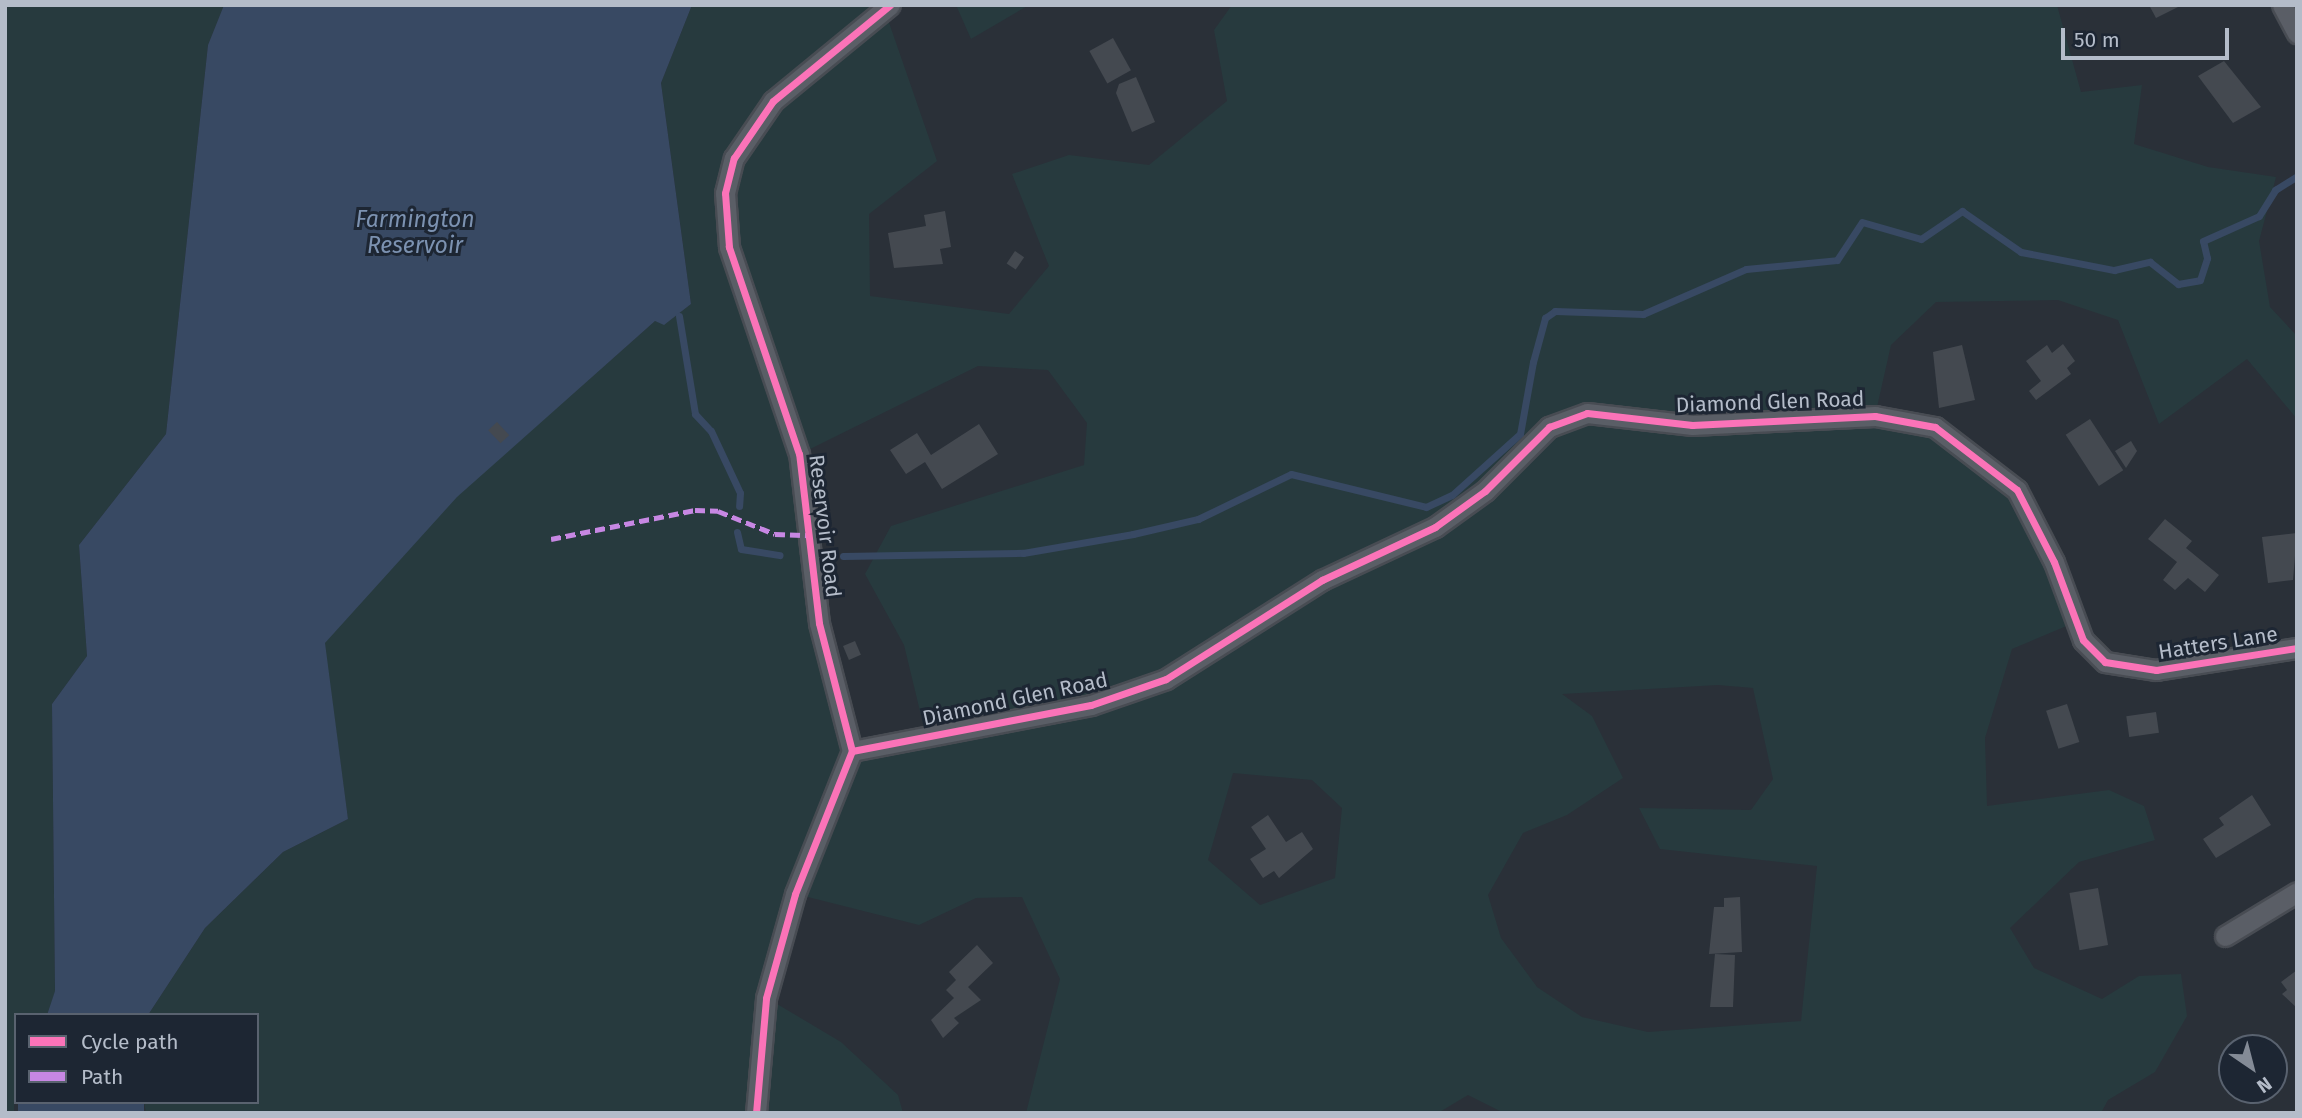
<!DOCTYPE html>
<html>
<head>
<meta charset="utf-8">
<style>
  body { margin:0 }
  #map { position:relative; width:2302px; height:1118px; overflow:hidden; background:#2a3038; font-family:"Fira Sans",sans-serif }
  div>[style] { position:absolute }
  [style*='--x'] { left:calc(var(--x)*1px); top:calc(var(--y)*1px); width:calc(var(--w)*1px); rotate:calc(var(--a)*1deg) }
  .green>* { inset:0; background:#273a3e }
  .water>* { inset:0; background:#384963; transform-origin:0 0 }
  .stream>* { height:7px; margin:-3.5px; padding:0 3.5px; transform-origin:3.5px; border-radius:3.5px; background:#384963 }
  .building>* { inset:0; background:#444950; transform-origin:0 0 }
  .roads { filter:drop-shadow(2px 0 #484c53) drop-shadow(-2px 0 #484c53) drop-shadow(0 2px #484c53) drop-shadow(0 -2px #484c53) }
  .street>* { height:19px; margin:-9.5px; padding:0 9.5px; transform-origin:9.5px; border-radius:9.5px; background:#5a5e66 }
  .quiet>* { height:5px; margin-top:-2.5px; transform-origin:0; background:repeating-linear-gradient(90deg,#c787e3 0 10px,transparent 0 15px) }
  .cycleway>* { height:7px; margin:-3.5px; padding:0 3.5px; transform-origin:3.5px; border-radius:3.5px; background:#fb73b8 }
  span { translate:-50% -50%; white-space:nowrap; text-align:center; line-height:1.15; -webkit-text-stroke:6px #1d2633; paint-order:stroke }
  .street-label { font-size:21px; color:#b4bcc9 }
  .water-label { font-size:23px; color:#7c92b1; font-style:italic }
  .frame { position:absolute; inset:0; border:7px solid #b4bcc9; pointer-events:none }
  .legend { position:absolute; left:14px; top:1013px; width:245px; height:91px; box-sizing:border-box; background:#1d2633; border:2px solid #59626f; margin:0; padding:9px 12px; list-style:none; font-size:21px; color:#b4bcc9 }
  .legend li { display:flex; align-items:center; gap:14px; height:35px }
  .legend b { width:35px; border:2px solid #59626f }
  .north { position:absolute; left:2218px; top:1034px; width:70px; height:70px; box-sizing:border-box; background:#1d2633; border:2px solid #59626f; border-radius:50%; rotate:145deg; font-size:19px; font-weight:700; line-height:28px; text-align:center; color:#b4bcc9 }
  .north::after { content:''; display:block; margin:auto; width:24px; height:32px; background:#848b96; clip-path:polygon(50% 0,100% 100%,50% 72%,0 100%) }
  .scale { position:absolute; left:2061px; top:28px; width:168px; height:32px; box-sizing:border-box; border:4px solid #b4bcc9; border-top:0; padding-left:9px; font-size:21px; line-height:24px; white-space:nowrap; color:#b4bcc9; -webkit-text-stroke:5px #1d2633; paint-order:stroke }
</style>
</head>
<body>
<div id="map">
  <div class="green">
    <i style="clip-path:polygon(5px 5px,224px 5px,208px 45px,166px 434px,79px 545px,87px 656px,52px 704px,55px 992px,47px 1015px,16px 1015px,14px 1113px,5px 1113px)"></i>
    <i style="clip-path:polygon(evenodd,692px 5px,890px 5px,885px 11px,937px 161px,869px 214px,870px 296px,1009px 314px,1049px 266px,1012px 174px,1069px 155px,1149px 165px,1227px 101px,1214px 30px,1232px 5px,2057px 5px,2081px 92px,2142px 85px,2134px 144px,2208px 167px,2276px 177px,2259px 241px,2270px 307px,2297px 336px,2297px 419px,2247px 359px,2159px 424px,2118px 320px,2058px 300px,1936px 302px,1891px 345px,1875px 416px,1906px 419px,2017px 490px,2076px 622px,2012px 649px,1985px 738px,1987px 806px,2109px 790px,2144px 806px,2155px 840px,2079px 862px,2010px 928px,2034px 968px,2102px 999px,2139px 976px,2181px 974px,2187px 1016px,2155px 1072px,2108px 1100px,2101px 1113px,1504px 1113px,1468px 1095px,1438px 1113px,1026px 1113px,1060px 979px,1022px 897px,976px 898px,919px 925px,796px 894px,767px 998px,841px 1042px,898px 1095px,903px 1113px,146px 1113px,144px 1102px,257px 1102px,257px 1015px,148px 1015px,205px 928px,283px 852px,348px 819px,324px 643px,456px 497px,655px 321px,665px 324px,691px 304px,661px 83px,692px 5px,978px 366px,1048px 370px,1087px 423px,1084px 465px,891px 526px,865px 574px,904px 645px,926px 736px,852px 750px,819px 623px,800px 454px,978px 366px,692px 5px,1718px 685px,1753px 688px,1773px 779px,1751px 810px,1639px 808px,1660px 849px,1817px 866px,1801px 1021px,1648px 1032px,1582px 1017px,1537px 987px,1501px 938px,1488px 895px,1523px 833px,1567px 815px,1623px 778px,1592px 716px,1562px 694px,1718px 685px,692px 5px,1233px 773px,1312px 780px,1342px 808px,1335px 878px,1260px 905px,1208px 860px,1233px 773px)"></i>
    <i style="clip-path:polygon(956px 5px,1029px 5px,971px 39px)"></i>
  </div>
  <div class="water">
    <i style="clip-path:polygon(224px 5px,692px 5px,661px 83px,691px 304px,664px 325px,655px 321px,457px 497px,325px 643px,348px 819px,283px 852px,205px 928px,148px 1015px,47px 1015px,55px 991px,52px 704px,87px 656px,79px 545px,166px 434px,208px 45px)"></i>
    <i style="left:18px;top:1102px;width:126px;height:12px"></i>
  </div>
  <div class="stream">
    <i style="--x:679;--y:316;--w:99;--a:80.7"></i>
    <i style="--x:695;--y:414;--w:23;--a:47"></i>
    <i style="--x:711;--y:431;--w:68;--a:64.9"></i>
    <i style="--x:740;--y:493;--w:13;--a:94"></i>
    <i style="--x:737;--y:532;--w:17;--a:77"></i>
    <i style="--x:741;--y:549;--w:39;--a:9"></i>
    <i style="--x:843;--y:556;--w:180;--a:-1"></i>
    <i style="--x:1023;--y:553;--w:112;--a:-9.8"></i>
    <i style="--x:1133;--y:534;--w:67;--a:-13"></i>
    <i style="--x:1198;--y:519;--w:103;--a:-25.8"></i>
    <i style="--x:1291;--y:474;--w:139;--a:13.7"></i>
    <i style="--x:1426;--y:507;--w:29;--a:-25"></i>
    <i style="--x:1452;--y:495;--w:91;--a:-41.9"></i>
    <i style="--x:1520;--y:434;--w:73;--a:-79.8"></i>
    <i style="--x:1533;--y:362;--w:46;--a:-74.7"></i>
    <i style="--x:1545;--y:318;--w:12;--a:-35"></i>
    <i style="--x:1555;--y:311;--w:88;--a:2"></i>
    <i style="--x:1643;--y:314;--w:112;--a:-23.6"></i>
    <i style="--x:1746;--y:269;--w:91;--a:-5.6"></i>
    <i style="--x:1837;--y:260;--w:45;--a:-56.7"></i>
    <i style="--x:1862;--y:222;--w:61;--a:16.1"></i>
    <i style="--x:1921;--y:239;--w:50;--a:-34.3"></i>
    <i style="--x:1962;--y:211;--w:72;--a:34.8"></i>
    <i style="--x:2021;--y:252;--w:95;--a:11"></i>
    <i style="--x:2114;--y:270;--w:37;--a:-13"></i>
    <i style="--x:2150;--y:262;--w:36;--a:38"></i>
    <i style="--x:2178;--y:284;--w:22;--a:-10"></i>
    <i style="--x:2200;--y:280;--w:23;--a:-72"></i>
    <i style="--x:2207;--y:258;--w:17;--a:-103"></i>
    <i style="--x:2203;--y:241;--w:61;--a:-24.1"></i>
    <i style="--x:2259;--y:216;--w:31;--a:-58"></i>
    <i style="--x:2275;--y:190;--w:26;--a:-32"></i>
  </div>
  <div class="building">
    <i style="clip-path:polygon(2149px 5px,2182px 5px,2156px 18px)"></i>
    <i style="left:1113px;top:38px;width:37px;height:27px;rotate:61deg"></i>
    <i style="clip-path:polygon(2224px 61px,2261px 107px,2233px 123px,2198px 76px)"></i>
    <i style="clip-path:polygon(1136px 77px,1155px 122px,1132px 132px,1116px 93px,1119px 84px)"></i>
    <i style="clip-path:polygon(945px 211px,951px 247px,940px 249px,943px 264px,894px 268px,888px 233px,926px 226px,924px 215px)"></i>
    <i style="left:1015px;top:251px;width:11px;height:15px;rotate:34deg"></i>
    <i style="clip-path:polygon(2063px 344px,2075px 361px,2067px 368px,2071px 374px,2036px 400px,2029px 391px,2041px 381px,2026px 361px,2047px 345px,2052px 353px)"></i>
    <i style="clip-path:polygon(1962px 345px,1975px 400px,1939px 408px,1933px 352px)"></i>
    <i style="left:2090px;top:419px;width:61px;height:29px;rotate:57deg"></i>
    <i style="left:497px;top:422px;width:18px;height:12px;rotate:47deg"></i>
    <i style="clip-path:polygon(979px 424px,998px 454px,942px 489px,925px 462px,906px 474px,890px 450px,917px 433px,931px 455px)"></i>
    <i style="clip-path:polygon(2131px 441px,2137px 451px,2126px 468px,2115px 451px)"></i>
    <i style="clip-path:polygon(2165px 519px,2192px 541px,2186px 548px,2219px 575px,2205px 592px,2188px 578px,2175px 590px,2163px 580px,2177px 562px,2148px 539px)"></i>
    <i style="clip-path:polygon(2297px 533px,2293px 580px,2268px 583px,2262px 537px)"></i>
    <i style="left:855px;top:641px;width:15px;height:13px;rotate:67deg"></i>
    <i style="left:2067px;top:704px;width:40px;height:22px;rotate:72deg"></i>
    <i style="left:2156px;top:712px;width:21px;height:30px;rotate:82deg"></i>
    <i style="clip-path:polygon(2252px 795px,2271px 825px,2216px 858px,2203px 839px,2224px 825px,2219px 818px)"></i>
    <i style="clip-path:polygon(1268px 815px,1286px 842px,1302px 832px,1313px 849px,1279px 878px,1274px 871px,1263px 878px,1250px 859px,1266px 849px,1251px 827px)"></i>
    <i style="left:2098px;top:888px;width:58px;height:29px;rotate:80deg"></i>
    <i style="clip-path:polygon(1740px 897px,1742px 952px,1709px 954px,1714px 907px,1724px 907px,1724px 898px)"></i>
    <i style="clip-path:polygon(977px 945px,993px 963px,968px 987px,981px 1000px,954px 1018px,959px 1023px,943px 1038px,931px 1020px,954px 998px,946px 990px,956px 980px,949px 972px)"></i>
    <i style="clip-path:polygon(1715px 954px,1735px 955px,1733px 1007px,1710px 1007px)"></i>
    <i style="clip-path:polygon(2297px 970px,2297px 1008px,2282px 994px,2287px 990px,2281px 982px)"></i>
  </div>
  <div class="roads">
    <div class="street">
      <i style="--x:2282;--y:5;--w:32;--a:62"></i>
      <i style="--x:852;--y:751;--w:243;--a:-10.9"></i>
      <i style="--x:1091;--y:705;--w:79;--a:-19.1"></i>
      <i style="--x:1166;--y:679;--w:185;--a:-32.4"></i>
      <i style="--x:1322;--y:580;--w:125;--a:-25.1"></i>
      <i style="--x:1435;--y:527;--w:62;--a:-35.8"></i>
      <i style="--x:1485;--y:491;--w:91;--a:-45"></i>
      <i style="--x:1549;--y:427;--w:40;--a:-20.2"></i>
      <i style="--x:1587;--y:413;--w:106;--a:6.5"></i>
      <i style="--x:1692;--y:425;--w:183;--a:-2.8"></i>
      <i style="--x:1875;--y:416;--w:61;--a:10.4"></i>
      <i style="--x:1935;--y:427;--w:103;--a:37.5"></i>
      <i style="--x:2017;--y:490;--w:81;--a:62.8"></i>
      <i style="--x:2054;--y:562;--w:83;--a:69.6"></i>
      <i style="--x:2083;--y:640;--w:31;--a:45"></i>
      <i style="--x:2105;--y:662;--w:52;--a:8.9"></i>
      <i style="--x:2156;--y:670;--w:143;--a:-8.9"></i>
      <i style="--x:2225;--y:936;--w:84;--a:-31.4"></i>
      <i style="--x:756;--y:1113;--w:115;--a:-85"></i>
      <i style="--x:766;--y:998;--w:108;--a:-74.4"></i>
      <i style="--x:795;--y:894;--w:154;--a:-68.3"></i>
      <i style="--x:852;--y:751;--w:132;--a:-104.5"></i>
      <i style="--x:819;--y:623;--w:170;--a:-96.7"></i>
      <i style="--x:799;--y:454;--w:219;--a:-108.7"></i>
      <i style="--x:729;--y:247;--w:54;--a:-94.2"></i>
      <i style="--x:725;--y:193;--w:36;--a:-76"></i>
      <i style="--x:734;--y:158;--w:69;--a:-55.6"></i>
      <i style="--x:773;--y:101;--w:151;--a:-39.4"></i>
    </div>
  </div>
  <div class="quiet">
    <i style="--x:551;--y:539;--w:147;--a:-11.4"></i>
    <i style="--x:695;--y:510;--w:23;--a:2"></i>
    <i style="--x:718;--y:511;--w:61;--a:22"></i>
    <i style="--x:775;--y:534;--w:35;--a:2"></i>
  </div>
  <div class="cycleway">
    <i style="--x:852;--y:751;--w:243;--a:-10.9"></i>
    <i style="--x:1091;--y:705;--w:79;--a:-19.1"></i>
    <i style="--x:1166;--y:679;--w:185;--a:-32.4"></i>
    <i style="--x:1322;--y:580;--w:125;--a:-25.1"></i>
    <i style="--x:1435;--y:527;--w:62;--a:-35.8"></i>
    <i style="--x:1485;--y:491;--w:91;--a:-45"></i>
    <i style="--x:1549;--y:427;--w:40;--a:-20.2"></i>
    <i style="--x:1587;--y:413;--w:106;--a:6.5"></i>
    <i style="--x:1692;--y:425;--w:183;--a:-2.8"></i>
    <i style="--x:1875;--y:416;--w:61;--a:10.4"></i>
    <i style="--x:1935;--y:427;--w:103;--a:37.5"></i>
    <i style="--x:2017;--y:490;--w:81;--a:62.8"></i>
    <i style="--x:2054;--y:562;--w:83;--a:69.6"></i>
    <i style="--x:2083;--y:640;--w:31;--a:45"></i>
    <i style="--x:2105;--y:662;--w:52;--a:8.9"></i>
    <i style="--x:2156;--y:670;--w:143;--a:-8.9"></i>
    <i style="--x:756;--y:1113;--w:115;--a:-85"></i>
    <i style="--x:766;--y:998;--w:108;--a:-74.4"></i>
    <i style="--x:795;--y:894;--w:154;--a:-68.3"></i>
    <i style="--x:852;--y:751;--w:132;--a:-104.5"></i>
    <i style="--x:819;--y:623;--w:170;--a:-96.7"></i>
    <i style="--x:799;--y:454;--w:219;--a:-108.7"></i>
    <i style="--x:729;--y:247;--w:54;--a:-94.2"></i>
    <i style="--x:725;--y:193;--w:36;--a:-76"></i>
    <i style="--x:734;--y:158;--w:69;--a:-55.6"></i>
    <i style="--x:773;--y:101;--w:151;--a:-39.4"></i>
  </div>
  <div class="street-label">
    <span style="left:1770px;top:402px;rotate:-2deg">Diamond Glen Road</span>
    <span style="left:825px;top:526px;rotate:83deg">Reservoir Road</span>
    <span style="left:2218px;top:643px;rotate:-9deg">Hatters Lane</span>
    <span style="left:1015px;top:699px;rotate:-12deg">Diamond Glen Road</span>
  </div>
  <div class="water-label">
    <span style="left:415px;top:232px">Farmington<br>Reservoir</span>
  </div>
  <div class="frame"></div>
  <ul class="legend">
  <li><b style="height:9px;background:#fb73b8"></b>Cycle path</li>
  <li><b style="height:9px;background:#c787e3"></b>Path</li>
  </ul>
  <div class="north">N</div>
  <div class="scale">50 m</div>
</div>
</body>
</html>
